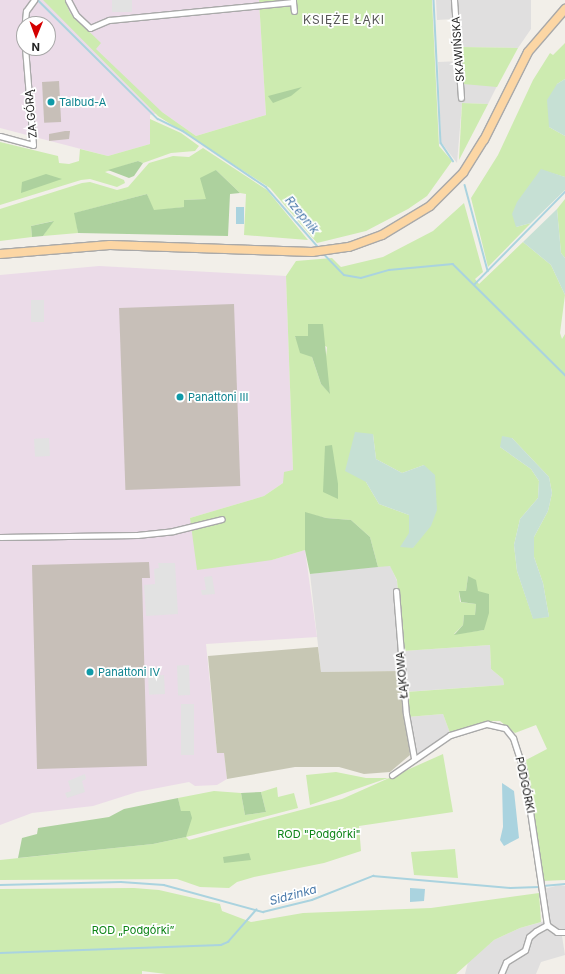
<!DOCTYPE html>
<html>
<head>
<meta charset="utf-8">
<style>
  body { margin:0 }
  #map { position:relative; width:565px; height:974px; overflow:hidden; background:#f2efe9; font-family:Inter,sans-serif }
  div>[style] { position:absolute }
  [style*='--x'] { left:calc(var(--x)*1px); top:calc(var(--y)*1px); width:calc(var(--w)*1px); rotate:calc(var(--a)*1deg) }
  .residential>* { inset:0; background:#e0dfdf }
  .industrial>* { inset:0; background:#ebdbe8 }
  .construction>* { inset:0; background:#c7c7b4 }
  .grass>* { inset:0; background:#cdebb0 }
  .forest>* { inset:0; background:#add19e }
  .wetland>* { inset:0; background:#c6e0d4 }
  .parking>* { inset:0; background:#e2e2e2; transform-origin:0 0 }
  .water>* { inset:0; background:#aad3df; transform-origin:0 0 }
  .stream>* { height:1.5px; margin:-0.75px; padding:0 0.75px; transform-origin:0.75px; border-radius:0.75px; background:#aad3df }
  .building>* { inset:0; background:#c7bfb8; transform-origin:0 0 }
  .roads { filter:drop-shadow(1px 0 #a9a9a9) drop-shadow(-1px 0 #a9a9a9) drop-shadow(0 1px #a9a9a9) drop-shadow(0 -1px #a9a9a9) }
  .street>* { height:5px; margin:-2.5px; padding:0 2.5px; transform-origin:2.5px; border-radius:2.5px; background:#fff }
  .primary>* { height:8px; margin:-4px; padding:0 4px; transform-origin:4px; border-radius:4px; background:#fcd6a4 }
  .dots>* { width:11px; height:11px; translate:-50% -50%; box-sizing:border-box; border:2px solid #fff; border-radius:50% }
  span { translate:-50% -50%; white-space:nowrap; text-align:center; line-height:1.15; -webkit-text-stroke:3.5px #fff; paint-order:stroke }
  .street-label { font-size:11px; color:#222 }
  .culture-label { font-size:11px; color:#0d838f }
  .left { translate:0 -50%; text-align:left }
  .park-label { font-size:11px; color:#0c8416 }
  .neighbourhood-label { font-size:12px; color:#555; letter-spacing:1px }
  .water-label { font-size:12px; color:#4a7aab; font-style:italic }
  .north { position:absolute; left:16px; top:16px; width:40px; height:40px; box-sizing:border-box; background:#fff; border:1px solid #a7a7a7; border-radius:50%; rotate:181deg; font-size:11px; font-weight:700; line-height:16px; text-align:center; color:#222 }
  .north::after { content:''; display:block; margin:auto; width:14px; height:18px; background:#d40000; clip-path:polygon(50% 0,100% 100%,50% 72%,0 100%) }
</style>
</head>
<body>
<div id="map">
  <div class="residential">
    <i style="clip-path:polygon(436px 0,531px 0,531px 29px,518px 48px,457px 47px,454px 19px,437px 20px)"></i>
    <i style="clip-path:polygon(461px 61px,497px 86px,488px 104px,462px 103px,457px 163px,441px 142px,438px 62px)"></i>
    <i style="clip-path:polygon(390px 565px,397px 581px,403px 651px,490px 645px,491px 669px,503px 679px,504px 685px,403px 692px,400px 671px,321px 672px,310px 574px)"></i>
    <i style="clip-path:polygon(443px 714px,450px 733px,419px 755px,415px 753px,407px 717px)"></i>
    <i style="clip-path:polygon(559px 885px,565px 886px,565px 935px,562px 936px,565px 955px,541px 962px,536px 974px,465px 974px,468px 962px,494px 940px,520px 928px,549px 920px,544px 889px)"></i>
  </div>
  <div class="industrial">
    <i style="clip-path:polygon(evenodd,0 0,259px 0,266px 115px,196px 136px,162px 112px,150px 115px,150px 144px,108px 156px,0 128px,0 0,24px 24px,48px 24px,48px 48px,24px 48px,24px 24px)"></i>
    <i style="clip-path:polygon(99px 266px,286px 276px,293px 470px,283px 483px,264px 496px,190px 518px,272px 560px,305px 550px,317px 637px,206px 644px,217px 753px,224px 752px,227px 779px,217px 785px,195px 786px,189px 782px,137px 792px,93px 806px,32px 813px,0 825px,0 275px)"></i>
  </div>
  <div class="construction">
    <i style="clip-path:polygon(318px 647px,321px 672px,400px 671px,410px 755px,390px 772px,364px 774px,339px 767px,295px 767px,227px 779px,224px 753px,217px 753px,208px 656px)"></i>
  </div>
  <div class="grass">
    <i style="clip-path:polygon(43px 0,65px 0,70px 13px,101px 43px,96px 49px,162px 112px,196px 136px,266px 115px,259px 0,432px 0,439px 146px,452px 161px,427px 196px,408px 209px,366px 231px,317px 243px,270px 188px,158px 116px)"></i>
    <i style="clip-path:polygon(565px 43px,565px 79px,557px 84px,549px 127px,565px 136px,565px 177px,541px 170px,516px 227px,531px 223px,488px 267px,471px 198px,498px 155px,533px 80px,550px 53px,553px 55px)"></i>
    <i style="clip-path:polygon(460px 47px,518px 48px,497px 87px,463px 84px)"></i>
    <i style="clip-path:polygon(462px 103px,488px 104px,459px 160px)"></i>
    <i style="clip-path:polygon(150px 119px,181px 133px,199px 146px,195px 151px,171px 153px,143px 163px,138px 161px,105px 172px,124px 180px,125px 183px,117px 187px,90px 179px,81px 180px,0 205px,0 142px,58px 156px,59px 163px,69px 164px,79px 161px,80px 149px,108px 156px,150px 144px)"></i>
    <i style="clip-path:polygon(203px 148px,267px 190px,308px 240px,244px 235px,246px 194px,240px 193px,216px 170px,206px 199px,184px 200px,184px 207px,153px 211px,147px 194px,75px 213px,78px 233px,43px 236px,53px 221px,31px 226px,32px 237px,0 241px,0 209px,82px 183px,90px 182px,117px 190px,128px 187px,149px 163px,173px 156px,189px 157px)"></i>
    <i style="clip-path:polygon(565px 199px,565px 258px,561px 253px,557px 209px)"></i>
    <i style="clip-path:polygon(evenodd,464px 203px,483px 272px,475px 279px,479px 284px,523px 242px,551px 265px,565px 295px,560px 333px,562px 339px,565px 334px,565px 880px,542px 881px,526px 760px,547px 749px,536px 725px,515px 733px,500px 721px,493px 721px,450px 733px,443px 714px,407px 717px,406px 692px,504px 685px,503px 679px,491px 669px,490px 645px,403px 651px,397px 580px,390px 566px,378px 567px,370px 537px,351px 520px,326px 518px,305px 513px,305px 550px,272px 560px,197px 570px,190px 518px,264px 496px,283px 483px,284px 472px,293px 470px,286px 276px,296px 261px,332px 258px,341px 267px,383px 257px,433px 231px,464px 203px,308px 336px,327px 347px,325px 366px,330px 393px,321px 384px,312px 357px,295px 337px,308px 336px,464px 203px,373px 434px,376px 459px,402px 473px,424px 465px,413px 548px,409px 515px,379px 504px,366px 482px,373px 434px,464px 203px,512px 438px,549px 477px,552px 493px,548px 511px,534px 537px,534px 557px,543px 583px,549px 617px,533px 618px,517px 571px,514px 545px,520px 519px,538px 498px,539px 481px,531px 469px,500px 447px,512px 438px,464px 203px,468px 576px,478px 591px,484px 630px,454px 634px,463px 625px,464px 615px,475px 616px,476px 604px,460px 602px,459px 592px,466px 591px,468px 576px)"></i>
    <i style="clip-path:polygon(443px 754px,453px 812px,359px 826px,361px 851px,324px 863px,254px 877px,237px 882px,229px 888px,200px 887px,177px 879px,0 880px,0 860px,153px 844px,186px 837px,178px 798px,214px 791px,241px 793px,245px 815px,266px 812px,261px 792px,277px 787px,278px 797px,294px 793px,298px 808px,186px 837px,189px 840px,342px 799px)"></i>
    <i style="clip-path:polygon(336px 772px,366px 778px,388px 778px,310px 805px,306px 775px)"></i>
    <i style="clip-path:polygon(455px 849px,458px 878px,414px 875px,411px 852px)"></i>
    <i style="clip-path:polygon(134px 888px,159px 890px,220px 904px,222px 911px,251px 922px,303px 913px,431px 908px,539px 893px,541px 922px,520px 928px,494px 940px,456px 974px,166px 974px,142px 971px,142px 974px,0 974px,0 889px)"></i>
  </div>
  <div class="forest">
    <i style="clip-path:polygon(302px 87px,291px 96px,273px 103px,268px 96px)"></i>
    <i style="clip-path:polygon(138px 161px,143px 163px,134px 176px,129px 178px,108px 170px)"></i>
    <i style="clip-path:polygon(216px 170px,240px 193px,230px 194px,228px 236px,78px 233px,74px 213px,147px 194px,154px 210px,184px 207px,184px 200px,206px 199px,200px 178px)"></i>
    <i style="clip-path:polygon(46px 174px,62px 179px,21px 193px,22px 182px)"></i>
    <i style="clip-path:polygon(54px 221px,43px 236px,32px 237px,31px 226px)"></i>
    <i style="clip-path:polygon(308px 324px,323px 324px,330px 394px,321px 384px,312px 357px,300px 353px,295px 336px,308px 336px)"></i>
    <i style="clip-path:polygon(332px 445px,338px 484px,338px 499px,323px 492px,325px 446px)"></i>
    <i style="clip-path:polygon(305px 512px,326px 518px,351px 520px,370px 537px,378px 567px,310px 574px,305px 550px)"></i>
    <i style="clip-path:polygon(468px 576px,476px 580px,478px 591px,489px 594px,489px 613px,484px 630px,454px 635px,463px 625px,464px 615px,475px 615px,476px 604px,461px 602px,459px 591px,466px 591px)"></i>
    <i style="clip-path:polygon(261px 792px,266px 812px,245px 815px,241px 793px)"></i>
    <i style="clip-path:polygon(178px 798px,181px 811px,190px 811px,192px 818px,186px 837px,153px 844px,18px 858px,22px 838px,37px 834px,38px 828px,109px 817px,124px 809px)"></i>
    <i style="clip-path:polygon(249px 853px,251px 860px,224px 863px,223px 857px)"></i>
  </div>
  <div class="wetland">
    <i style="clip-path:polygon(565px 79px,565px 136px,549px 127px,547px 100px,557px 84px)"></i>
    <i style="clip-path:polygon(541px 169px,565px 177px,565px 190px,531px 223px,516px 227px,512px 214px,517px 202px)"></i>
    <i style="clip-path:polygon(557px 209px,561px 253px,565px 258px,565px 295px,551px 265px,523px 242px)"></i>
    <i style="clip-path:polygon(355px 432px,373px 434px,376px 459px,402px 473px,424px 465px,435px 475px,437px 510px,431px 526px,413px 548px,400px 547px,409px 533px,409px 515px,379px 504px,366px 482px,345px 471px)"></i>
    <i style="clip-path:polygon(502px 436px,512px 438px,549px 477px,552px 493px,548px 511px,534px 537px,534px 557px,543px 583px,549px 617px,533px 619px,517px 571px,514px 545px,520px 519px,538px 498px,539px 481px,531px 469px,500px 447px)"></i>
  </div>
  <div class="parking">
    <i style="left:112px;top:0;width:20px;height:12px"></i>
    <i style="left:31px;top:300px;width:13px;height:22px"></i>
    <i style="left:49px;top:438px;width:18px;height:15px;rotate:87deg"></i>
    <i style="clip-path:polygon(158px 563px,175px 563px,178px 614px,146px 616px,144px 585px,155px 584px,154px 569px,159px 568px)"></i>
    <i style="clip-path:polygon(212px 576px,215px 594px,202px 595px,201px 590px,206px 590px,204px 577px)"></i>
    <i style="left:189px;top:665px;width:30px;height:12px;rotate:88deg"></i>
    <i style="left:164px;top:675px;width:19px;height:16px;rotate:87deg"></i>
    <i style="left:181px;top:704px;width:13px;height:51px"></i>
    <i style="clip-path:polygon(85px 774px,86px 779px,82px 781px,85px 792px,67px 798px,65px 793px,71px 791px,68px 781px)"></i>
  </div>
  <div class="water">
    <i style="left:236px;top:207px;width:8px;height:17px"></i>
    <i style="clip-path:polygon(502px 783px,514px 791px,519px 838px,504px 846px,500px 840px,503px 827px)"></i>
    <i style="clip-path:polygon(410px 888px,425px 889px,424px 901px,410px 902px)"></i>
  </div>
  <div class="stream">
    <i style="--x:38;--y:0;--w:169;--a:44.8"></i>
    <i style="--x:158;--y:119;--w:28;--a:26"></i>
    <i style="--x:183;--y:131;--w:100;--a:34"></i>
    <i style="--x:266;--y:187;--w:81;--a:49"></i>
    <i style="--x:434;--y:0;--w:143;--a:87.2"></i>
    <i style="--x:441;--y:143;--w:22;--a:56"></i>
    <i style="--x:465;--y:185;--w:89;--a:75"></i>
    <i style="--x:323;--y:253;--w:30;--a:46"></i>
    <i style="--x:344;--y:275;--w:17;--a:10"></i>
    <i style="--x:361;--y:278;--w:29;--a:-16"></i>
    <i style="--x:389;--y:270;--w:64;--a:-5.4"></i>
    <i style="--x:453;--y:264;--w:158;--a:44.7"></i>
    <i style="--x:474;--y:285;--w:130;--a:-45.6"></i>
    <i style="--x:0;--y:885;--w:121;--a:-1.4"></i>
    <i style="--x:121;--y:882;--w:43;--a:4"></i>
    <i style="--x:164;--y:885;--w:103;--a:15.3"></i>
    <i style="--x:263;--y:912;--w:50;--a:-13.8"></i>
    <i style="--x:312;--y:900;--w:66;--a:-21.5"></i>
    <i style="--x:373;--y:876;--w:138;--a:5"></i>
    <i style="--x:510;--y:888;--w:29;--a:-2"></i>
    <i style="--x:543;--y:886;--w:22;--a:-5"></i>
    <i style="--x:0;--y:953;--w:221;--a:-2.1"></i>
    <i style="--x:221;--y:945;--w:8;--a:-23"></i>
    <i style="--x:228;--y:942;--w:43;--a:-48.8"></i>
  </div>
  <div class="building">
    <i style="left:59px;top:81px;width:41px;height:17px;rotate:87deg"></i>
    <i style="clip-path:polygon(65px 131px,70px 131px,69px 139px,49px 141px,49px 134px)"></i>
    <i style="left:234px;top:304px;width:182px;height:115px;rotate:88deg"></i>
    <i style="clip-path:polygon(149px 562px,150px 578px,142px 578px,147px 766px,37px 769px,32px 565px)"></i>
  </div>
  <div class="roads">
    <div class="street">
      <i style="--x:68;--y:0;--w:17;--a:62"></i>
      <i style="--x:76;--y:15;--w:19;--a:43"></i>
      <i style="--x:90;--y:28;--w:21;--a:-23"></i>
      <i style="--x:109;--y:20;--w:185;--a:-5.6"></i>
      <i style="--x:293;--y:2;--w:2;--a:-90"></i>
      <i style="--x:454;--y:0;--w:98;--a:85.9"></i>
      <i style="--x:293;--y:2;--w:9;--a:84"></i>
      <i style="--x:24;--y:30;--w:19;--a:-84"></i>
      <i style="--x:26;--y:11;--w:14;--a:-54"></i>
      <i style="--x:0;--y:136;--w:34;--a:15"></i>
      <i style="--x:33;--y:145;--w:97;--a:-94.7"></i>
      <i style="--x:0;--y:537;--w:137;--a:-0.8"></i>
      <i style="--x:137;--y:535;--w:36;--a:-6"></i>
      <i style="--x:173;--y:531;--w:50;--a:-13.8"></i>
      <i style="--x:396;--y:591;--w:123;--a:85.4"></i>
      <i style="--x:406;--y:714;--w:45;--a:79.7"></i>
      <i style="--x:392;--y:775;--w:70;--a:-34.6"></i>
      <i style="--x:450;--y:735;--w:39;--a:-17"></i>
      <i style="--x:487;--y:724;--w:18;--a:13"></i>
      <i style="--x:505;--y:728;--w:13;--a:51"></i>
      <i style="--x:513;--y:738;--w:35;--a:72"></i>
      <i style="--x:524;--y:771;--w:156;--a:81.5"></i>
      <i style="--x:501;--y:974;--w:13;--a:-67"></i>
      <i style="--x:506;--y:962;--w:22;--a:-32"></i>
      <i style="--x:525;--y:950;--w:14;--a:-73"></i>
      <i style="--x:529;--y:937;--w:9;--a:-41"></i>
      <i style="--x:536;--y:931;--w:13;--a:-29"></i>
      <i style="--x:547;--y:925;--w:12;--a:35"></i>
      <i style="--x:557;--y:932;--w:8;--a:0"></i>
    </div>
    <div class="primary">
      <i style="--x:0;--y:254;--w:110;--a:-4.7"></i>
      <i style="--x:110;--y:245;--w:202;--a:2"></i>
      <i style="--x:312;--y:252;--w:37;--a:-8"></i>
      <i style="--x:349;--y:247;--w:35;--a:-20"></i>
      <i style="--x:382;--y:235;--w:56;--a:-31.1"></i>
      <i style="--x:430;--y:206;--w:47;--a:-45"></i>
      <i style="--x:463;--y:173;--w:39;--a:-58"></i>
      <i style="--x:484;--y:140;--w:98;--a:-63.4"></i>
      <i style="--x:528;--y:52;--w:57;--a:-49.3"></i>
    </div>
  </div>
  <div class="dots">
    <i style="left:51px;top:102px;background:#0f9aa8"></i>
    <i style="left:180px;top:397px;background:#0f9aa8"></i>
    <i style="left:90px;top:672px;background:#0f9aa8"></i>
  </div>
  <div class="street-label">
    <span style="left:458px;top:49px;rotate:-94deg">SKAWIŃSKA</span>
    <span style="left:31px;top:114px;rotate:-95deg">ZA GÓRĄ</span>
    <span style="left:402px;top:675px;rotate:-95deg">ŁĄKOWA</span>
    <span style="left:525px;top:785px;rotate:78deg">PODGÓRKI</span>
  </div>
  <div class="culture-label">
    <span class="left" style="left:59px;top:102px">Talbud-A</span>
    <span class="left" style="left:188px;top:397px">Panattoni III</span>
    <span class="left" style="left:98px;top:672px">Panattoni IV</span>
  </div>
  <div class="park-label">
    <span style="left:319px;top:834px">ROD "Podgórki"</span>
    <span style="left:133px;top:930px">ROD „Podgórki”</span>
  </div>
  <div class="neighbourhood-label">
    <span style="left:344px;top:20px">KSIĘŻE ŁĄKI</span>
  </div>
  <div class="water-label">
    <span style="left:302px;top:215px;rotate:50deg">Rzepnik</span>
    <span style="left:293px;top:895px;rotate:-15deg">Sidzinka</span>
  </div>
  <div class="north">N</div>
</div>
</body>
</html>
